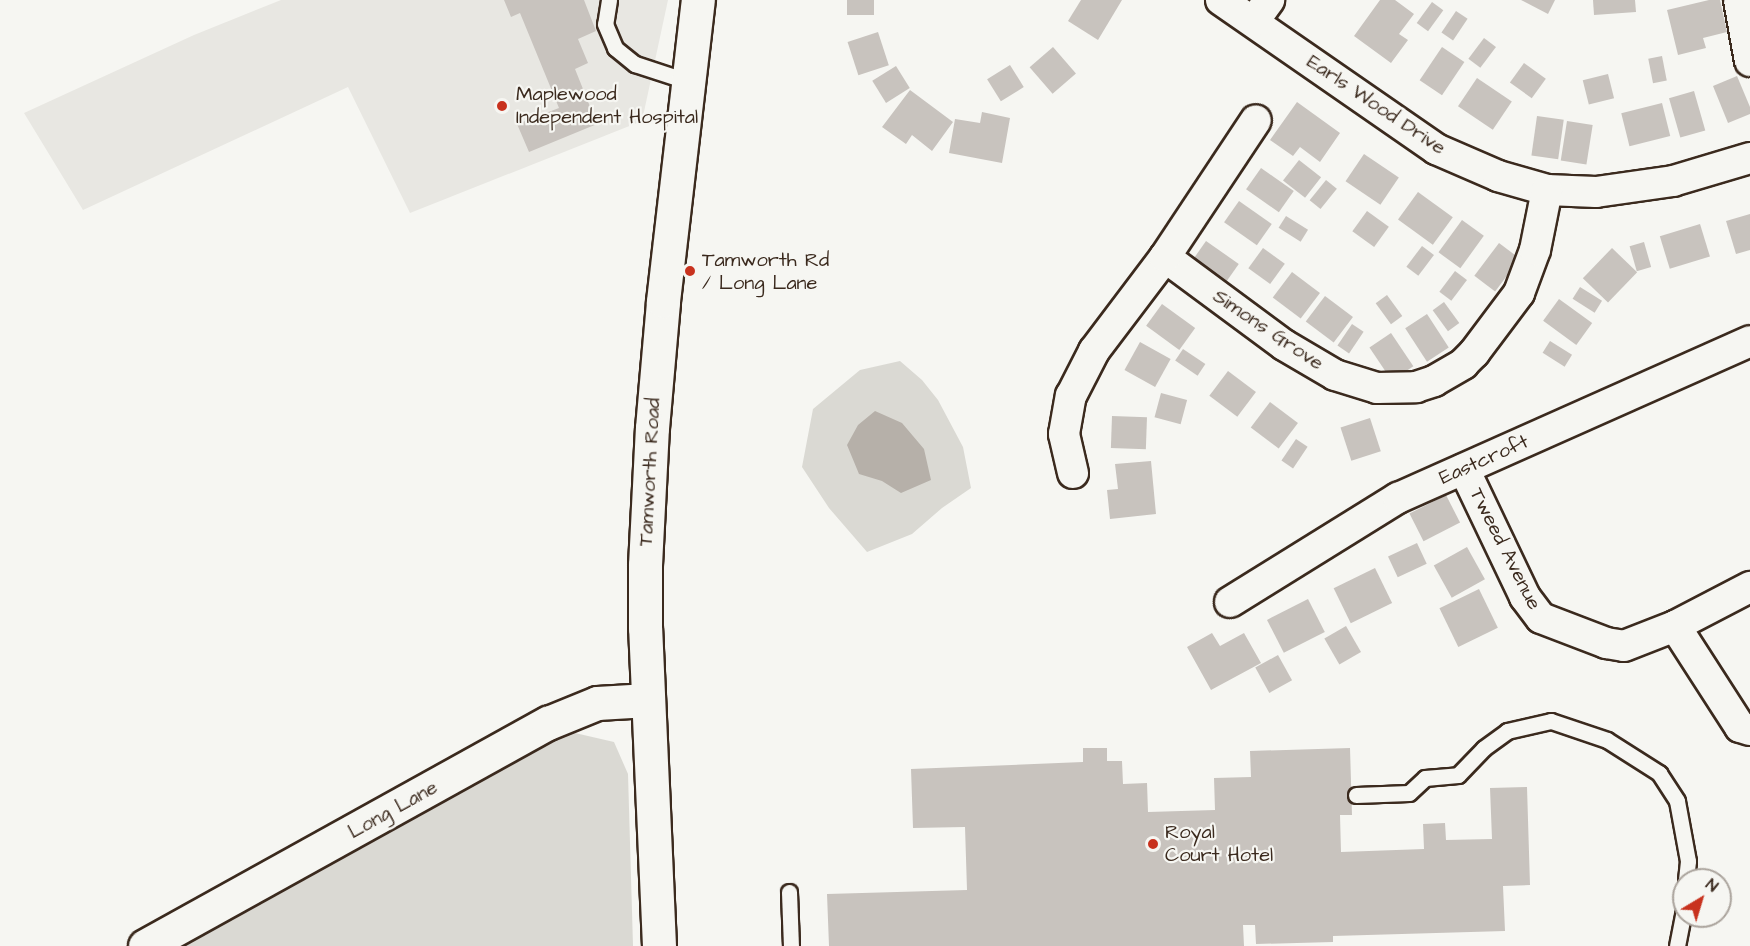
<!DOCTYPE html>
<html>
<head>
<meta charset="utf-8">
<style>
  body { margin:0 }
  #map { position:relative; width:1750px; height:946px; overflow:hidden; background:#f6f6f2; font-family:"Architects Daughter",sans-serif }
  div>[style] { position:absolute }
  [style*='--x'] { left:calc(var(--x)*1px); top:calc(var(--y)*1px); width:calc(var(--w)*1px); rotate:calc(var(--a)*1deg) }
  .built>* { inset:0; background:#e8e7e2 }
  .green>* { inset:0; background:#dad9d3 }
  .water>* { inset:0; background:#b6b0a9 }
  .building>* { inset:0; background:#c8c3be; transform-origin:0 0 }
  .roads { filter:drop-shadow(2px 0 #3b2a1e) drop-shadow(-2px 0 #3b2a1e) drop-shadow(0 2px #3b2a1e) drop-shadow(0 -2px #3b2a1e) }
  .lane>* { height:15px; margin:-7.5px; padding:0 7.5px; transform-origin:7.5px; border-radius:7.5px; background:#f6f6f2 }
  .street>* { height:30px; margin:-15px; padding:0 15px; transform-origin:15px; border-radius:15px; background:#f6f6f2 }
  .secondary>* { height:33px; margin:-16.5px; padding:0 16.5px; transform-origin:16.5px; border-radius:16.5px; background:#f6f6f2 }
  .dots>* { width:16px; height:16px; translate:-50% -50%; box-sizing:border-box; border:3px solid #f6f6f2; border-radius:50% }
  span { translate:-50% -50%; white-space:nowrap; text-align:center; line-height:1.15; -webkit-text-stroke:4.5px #f6f6f2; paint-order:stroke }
  .poi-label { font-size:20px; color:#3b2a1e }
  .left { translate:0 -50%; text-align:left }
  .street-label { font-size:20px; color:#3b2a1e }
  .north { position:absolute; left:1672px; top:868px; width:60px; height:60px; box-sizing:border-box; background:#f6f6f2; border:2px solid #aba49d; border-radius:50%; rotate:38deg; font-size:16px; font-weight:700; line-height:24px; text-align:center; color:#3b2a1e }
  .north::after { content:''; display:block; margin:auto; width:21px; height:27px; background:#c8321e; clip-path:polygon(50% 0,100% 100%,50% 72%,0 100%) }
</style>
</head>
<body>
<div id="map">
  <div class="built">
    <i style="clip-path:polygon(281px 0,668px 0,642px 121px,410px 213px,348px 87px,83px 210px,24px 113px,194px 35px)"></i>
  </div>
  <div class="green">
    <i style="clip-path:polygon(900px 361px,922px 380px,938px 400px,963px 447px,971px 488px,942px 508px,912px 534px,867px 552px,829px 508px,802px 467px,813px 409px,860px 370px)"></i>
    <i style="clip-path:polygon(575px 733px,614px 742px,628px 774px,633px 946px,175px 946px,556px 738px)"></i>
  </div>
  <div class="water">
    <i style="clip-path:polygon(875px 411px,902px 423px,924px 449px,931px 480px,901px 493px,882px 481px,859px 474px,847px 445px,858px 425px)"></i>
  </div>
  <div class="building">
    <i style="clip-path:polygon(504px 0,584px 0,596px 31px,578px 39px,588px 63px,575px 69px,597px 124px,529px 152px,517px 124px,559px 108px,520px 13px,511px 17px)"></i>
    <i style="left:847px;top:0;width:27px;height:15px"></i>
    <i style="clip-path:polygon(1081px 0,1122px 0,1098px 40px,1068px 21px)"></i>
    <i style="clip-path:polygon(1380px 0,1395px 0,1414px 14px,1399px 34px,1408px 40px,1391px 63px,1354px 36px)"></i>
    <i style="clip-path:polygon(1521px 0,1555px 0,1548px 14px)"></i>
    <i style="clip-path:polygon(1593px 0,1635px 0,1636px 12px,1594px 15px)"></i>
    <i style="clip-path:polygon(1709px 0,1720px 0,1727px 32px,1703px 38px,1706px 48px,1678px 55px,1667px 10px)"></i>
    <i style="left:1432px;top:2px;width:14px;height:26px;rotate:36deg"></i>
    <i style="left:1456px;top:11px;width:14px;height:26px;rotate:34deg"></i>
    <i style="left:878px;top:32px;width:35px;height:32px;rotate:72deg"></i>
    <i style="left:1484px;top:38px;width:15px;height:26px;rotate:37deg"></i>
    <i style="left:1053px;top:47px;width:35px;height:31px;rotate:49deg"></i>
    <i style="left:1442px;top:47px;width:27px;height:40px;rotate:34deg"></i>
    <i style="left:1662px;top:56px;width:25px;height:14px;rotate:79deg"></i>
    <i style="left:1524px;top:63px;width:27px;height:24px;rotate:36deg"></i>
    <i style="left:1010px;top:65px;width:26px;height:27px;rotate:58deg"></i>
    <i style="left:896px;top:66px;width:26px;height:28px;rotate:58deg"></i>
    <i style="left:1608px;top:74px;width:25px;height:26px;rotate:76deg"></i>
    <i style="clip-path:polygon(1737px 76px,1750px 107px,1750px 114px,1728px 123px,1713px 86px)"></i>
    <i style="left:1477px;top:78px;width:42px;height:34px;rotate:34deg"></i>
    <i style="clip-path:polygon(910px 90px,953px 122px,932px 151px,912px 135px,906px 144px,882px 127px)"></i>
    <i style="left:1694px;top:91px;width:41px;height:26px;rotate:74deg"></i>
    <i style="clip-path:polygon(1297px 102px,1340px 133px,1320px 162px,1300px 147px,1293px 156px,1270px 140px)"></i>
    <i style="left:1662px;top:103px;width:34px;height:42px;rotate:76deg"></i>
    <i style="clip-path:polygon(982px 112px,1010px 118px,1002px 163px,949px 153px,955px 119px,980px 123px)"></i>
    <i style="left:1537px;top:116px;width:27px;height:40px;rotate:8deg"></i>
    <i style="left:1567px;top:121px;width:26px;height:40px;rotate:9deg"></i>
    <i style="left:1364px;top:154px;width:42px;height:33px;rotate:34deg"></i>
    <i style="left:1299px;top:160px;width:28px;height:26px;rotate:38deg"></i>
    <i style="left:1261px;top:168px;width:40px;height:26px;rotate:35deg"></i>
    <i style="left:1326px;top:180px;width:14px;height:26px;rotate:39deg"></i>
    <i style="left:1418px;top:192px;width:43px;height:34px;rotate:36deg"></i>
    <i style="left:1239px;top:201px;width:40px;height:26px;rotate:35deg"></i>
    <i style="left:1367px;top:211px;width:27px;height:25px;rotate:36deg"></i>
    <i style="clip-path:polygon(1750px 214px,1750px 250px,1736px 254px,1726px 221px)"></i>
    <i style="left:1286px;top:216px;width:26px;height:14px;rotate:32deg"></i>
    <i style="left:1462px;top:220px;width:27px;height:40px;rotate:36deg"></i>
    <i style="left:1700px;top:224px;width:34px;height:42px;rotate:73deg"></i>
    <i style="left:1206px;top:241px;width:40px;height:27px;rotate:35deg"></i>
    <i style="left:1644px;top:242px;width:26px;height:15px;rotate:74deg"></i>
    <i style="left:1499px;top:243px;width:26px;height:41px;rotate:37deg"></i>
    <i style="left:1422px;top:246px;width:15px;height:26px;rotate:37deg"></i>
    <i style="left:1263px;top:248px;width:27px;height:25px;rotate:36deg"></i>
    <i style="left:1612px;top:248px;width:35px;height:42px;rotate:44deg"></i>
    <i style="left:1455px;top:271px;width:15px;height:26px;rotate:37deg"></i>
    <i style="left:1292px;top:272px;width:35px;height:32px;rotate:37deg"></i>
    <i style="left:1580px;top:287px;width:26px;height:14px;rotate:32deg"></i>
    <i style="left:1387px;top:295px;width:26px;height:14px;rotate:54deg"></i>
    <i style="left:1325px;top:296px;width:35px;height:32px;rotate:37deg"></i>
    <i style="left:1559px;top:299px;width:41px;height:27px;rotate:36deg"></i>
    <i style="left:1444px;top:302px;width:26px;height:14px;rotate:54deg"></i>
    <i style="left:1162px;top:304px;width:41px;height:27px;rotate:36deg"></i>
    <i style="left:1427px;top:314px;width:40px;height:26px;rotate:57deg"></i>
    <i style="left:1352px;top:324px;width:14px;height:26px;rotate:34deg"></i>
    <i style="left:1391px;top:333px;width:40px;height:26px;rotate:56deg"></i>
    <i style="left:1550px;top:341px;width:26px;height:14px;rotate:32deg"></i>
    <i style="left:1140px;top:342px;width:35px;height:32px;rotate:29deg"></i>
    <i style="left:1183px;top:349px;width:27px;height:14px;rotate:34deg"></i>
    <i style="left:1228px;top:371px;width:35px;height:31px;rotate:37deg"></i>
    <i style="left:1161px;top:393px;width:27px;height:25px;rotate:15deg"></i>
    <i style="left:1270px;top:402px;width:35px;height:32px;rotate:37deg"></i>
    <i style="left:1112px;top:416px;width:35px;height:32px;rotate:2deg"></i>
    <i style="left:1370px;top:418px;width:35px;height:31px;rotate:72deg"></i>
    <i style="left:1296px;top:439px;width:14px;height:26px;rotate:34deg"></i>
    <i style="clip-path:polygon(1151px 461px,1156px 514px,1110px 519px,1107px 490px,1118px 489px,1115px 464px)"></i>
    <i style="left:1446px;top:495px;width:31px;height:41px;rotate:63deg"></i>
    <i style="left:1417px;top:543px;width:23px;height:32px;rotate:65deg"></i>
    <i style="left:1467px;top:547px;width:37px;height:38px;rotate:61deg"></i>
    <i style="left:1375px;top:568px;width:39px;height:46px;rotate:64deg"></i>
    <i style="left:1479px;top:589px;width:43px;height:44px;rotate:64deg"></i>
    <i style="left:1308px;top:599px;width:37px;height:46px;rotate:63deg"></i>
    <i style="left:1346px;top:626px;width:30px;height:25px;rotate:60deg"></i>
    <i style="clip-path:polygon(1212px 633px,1220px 646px,1244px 633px,1261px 663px,1211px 690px,1187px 647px)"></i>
    <i style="left:1278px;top:655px;width:29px;height:26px;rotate:61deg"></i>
    <i style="clip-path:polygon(1083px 748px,1107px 748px,1107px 761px,1122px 761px,1123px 784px,1147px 783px,1148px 812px,1215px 810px,1214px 778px,1251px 777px,1250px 751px,1350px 748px,1352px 815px,1340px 815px,1341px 852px,1424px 849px,1423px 824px,1445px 823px,1446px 840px,1492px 839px,1490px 788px,1527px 787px,1530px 885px,1503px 886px,1505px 931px,1333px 936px,1333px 942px,1256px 944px,1255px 925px,1243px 925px,1244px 946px,829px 946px,827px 894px,967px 890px,965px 827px,913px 828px,911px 769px,1083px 762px)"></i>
  </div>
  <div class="roads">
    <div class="lane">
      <i style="--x:609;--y:0;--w:24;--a:99"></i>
      <i style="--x:605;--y:24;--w:26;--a:67"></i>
      <i style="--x:615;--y:48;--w:26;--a:39"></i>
      <i style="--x:635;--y:64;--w:55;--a:18.1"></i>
      <i style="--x:1356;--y:795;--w:53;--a:-2.2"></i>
      <i style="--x:1409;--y:793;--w:22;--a:-43"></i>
      <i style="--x:1425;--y:778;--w:33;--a:-5"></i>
      <i style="--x:1458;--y:775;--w:37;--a:-46"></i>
      <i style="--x:1484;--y:748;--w:29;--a:-36"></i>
      <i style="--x:1507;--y:731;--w:45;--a:-12.8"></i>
      <i style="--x:1551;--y:721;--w:59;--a:18.7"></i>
      <i style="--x:1607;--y:740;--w:62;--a:32.4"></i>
      <i style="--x:1659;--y:773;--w:33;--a:57"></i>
      <i style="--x:1677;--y:801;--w:61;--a:79.6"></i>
      <i style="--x:1688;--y:861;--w:19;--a:96"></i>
      <i style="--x:789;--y:892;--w:54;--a:87.9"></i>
      <i style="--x:1677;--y:946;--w:38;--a:-79"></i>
    </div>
    <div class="street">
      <i style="--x:1221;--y:0;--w:262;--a:34.7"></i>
      <i style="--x:1436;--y:149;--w:68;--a:23.5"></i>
      <i style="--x:1498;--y:176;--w:51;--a:15.9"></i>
      <i style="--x:1547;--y:190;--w:49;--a:2.3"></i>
      <i style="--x:1596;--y:192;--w:78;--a:-8.1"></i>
      <i style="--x:1673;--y:181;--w:80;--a:-16.6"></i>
      <i style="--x:1739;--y:0;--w:62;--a:79.8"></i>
      <i style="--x:1254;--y:21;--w:26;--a:-54"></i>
      <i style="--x:1165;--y:257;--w:148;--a:36.5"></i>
      <i style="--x:1284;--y:345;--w:59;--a:30.5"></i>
      <i style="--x:1335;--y:375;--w:44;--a:17.2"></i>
      <i style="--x:1377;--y:388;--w:39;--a:-1"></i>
      <i style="--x:1416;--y:387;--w:19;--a:-18"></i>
      <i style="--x:1434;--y:381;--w:34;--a:-30"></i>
      <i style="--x:1463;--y:364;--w:16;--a:-45"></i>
      <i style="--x:1474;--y:353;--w:75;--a:-53.1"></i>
      <i style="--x:1519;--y:293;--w:46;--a:-69.6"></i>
      <i style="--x:1535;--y:250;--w:61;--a:-78.7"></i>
      <i style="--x:1464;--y:469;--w:142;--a:64.5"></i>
      <i style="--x:1525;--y:597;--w:26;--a:53"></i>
      <i style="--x:1541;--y:618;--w:70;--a:21"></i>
      <i style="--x:1606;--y:643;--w:18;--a:9"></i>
      <i style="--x:1624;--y:646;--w:55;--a:-21.4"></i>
      <i style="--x:1675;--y:626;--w:85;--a:-27.5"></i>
      <i style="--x:1073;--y:473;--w:40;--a:-103"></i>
      <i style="--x:1064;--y:434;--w:39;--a:-80"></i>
      <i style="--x:1071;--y:396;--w:51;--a:-62.9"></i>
      <i style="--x:1094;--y:351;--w:118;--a:-52.9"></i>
      <i style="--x:1165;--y:257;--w:164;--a:-56.4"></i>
      <i style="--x:1230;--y:602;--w:198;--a:-31.8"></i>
      <i style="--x:1398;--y:498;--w:385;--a:-24"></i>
      <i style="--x:1675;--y:626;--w:120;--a:57.2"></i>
      <i style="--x:1740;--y:727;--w:10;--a:17"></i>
    </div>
    <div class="secondary">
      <i style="--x:145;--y:946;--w:461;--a:-29"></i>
      <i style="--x:548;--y:723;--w:53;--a:-22.2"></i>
      <i style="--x:597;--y:703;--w:51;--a:-3.4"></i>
      <i style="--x:659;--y:946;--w:318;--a:-92.5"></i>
      <i style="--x:645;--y:628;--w:63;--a:-90"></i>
      <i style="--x:645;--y:565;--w:137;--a:-87.1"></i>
      <i style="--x:652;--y:428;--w:127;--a:-85"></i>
      <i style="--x:663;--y:301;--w:303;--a:-83.4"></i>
    </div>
  </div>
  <div class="dots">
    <i style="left:502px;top:106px;background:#c8321e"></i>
    <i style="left:690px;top:271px;background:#c8321e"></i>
    <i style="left:1153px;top:844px;background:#c8321e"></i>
  </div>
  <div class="poi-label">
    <span class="left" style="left:516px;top:106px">Maplewood<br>Independent Hospital</span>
    <span class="left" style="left:702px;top:272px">Tamworth Rd<br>/ Long Lane</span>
    <span class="left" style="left:1165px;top:844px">Royal<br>Court Hotel</span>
  </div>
  <div class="street-label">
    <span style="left:1376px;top:105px;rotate:34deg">Earls Wood Drive</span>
    <span style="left:1268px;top:330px;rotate:34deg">Simons Grove</span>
    <span style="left:1484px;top:460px;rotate:-24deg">Eastcroft</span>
    <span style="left:650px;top:472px;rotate:-87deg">Tamworth Road</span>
    <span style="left:1505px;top:549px;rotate:63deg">Tweed Avenue</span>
    <span style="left:393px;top:810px;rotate:-29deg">Long Lane</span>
  </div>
  <div class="north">N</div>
</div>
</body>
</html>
